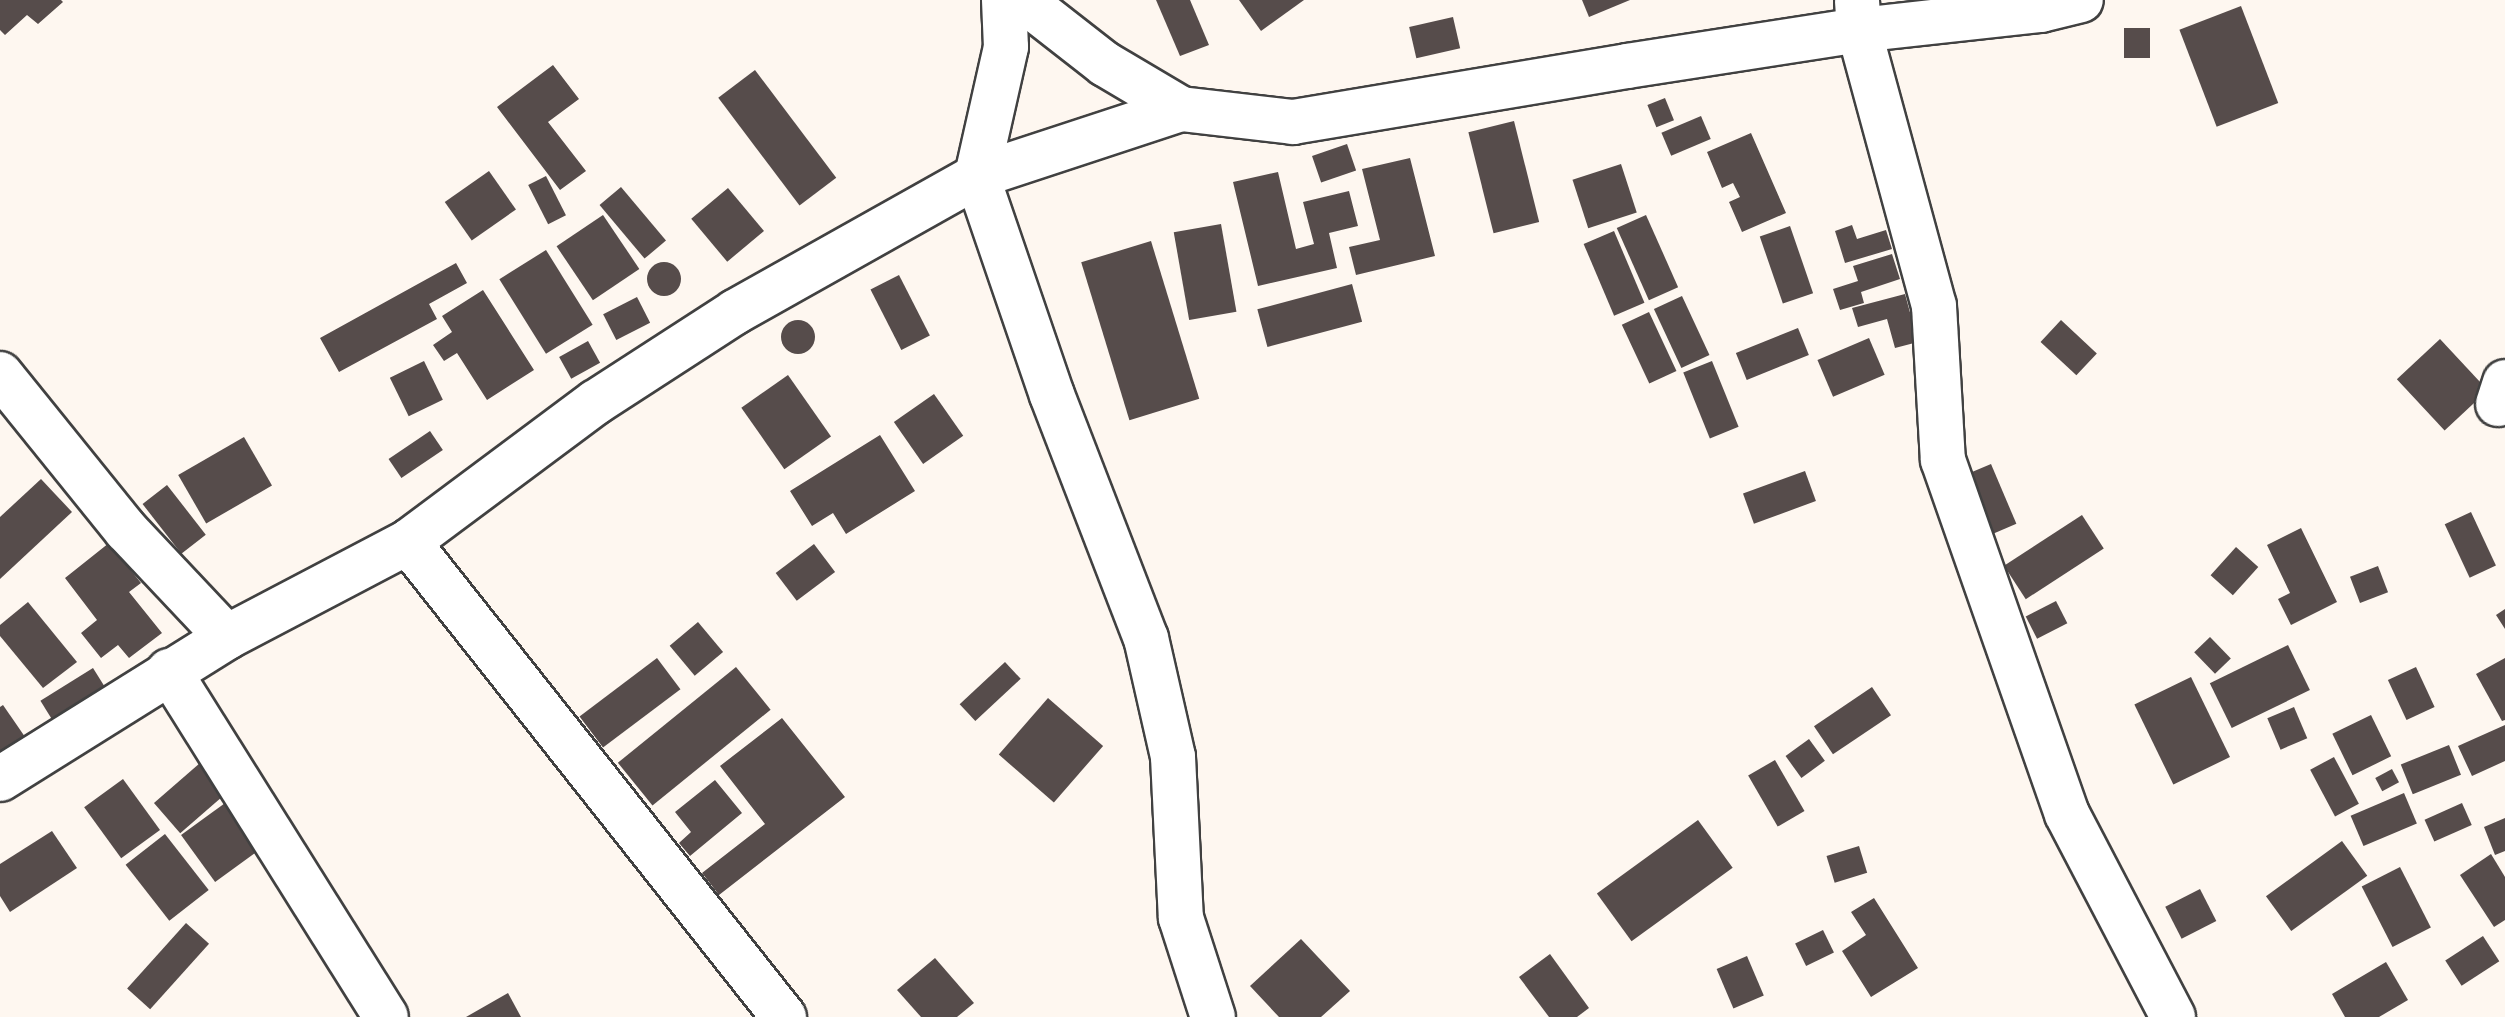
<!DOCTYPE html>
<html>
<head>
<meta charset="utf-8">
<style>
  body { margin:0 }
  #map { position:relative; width:2505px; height:1017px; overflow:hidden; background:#fef7f0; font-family:"Noto Serif",serif }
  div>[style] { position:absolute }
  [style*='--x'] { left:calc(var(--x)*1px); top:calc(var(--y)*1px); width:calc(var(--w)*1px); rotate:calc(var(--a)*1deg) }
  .building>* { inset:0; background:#564c4b; transform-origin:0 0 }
  .round { border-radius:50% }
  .roads { filter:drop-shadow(2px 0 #414141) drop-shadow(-2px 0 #414141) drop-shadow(0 2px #414141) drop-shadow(0 -2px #414141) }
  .minor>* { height:44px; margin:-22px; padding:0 22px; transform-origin:22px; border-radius:22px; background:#fff }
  span { translate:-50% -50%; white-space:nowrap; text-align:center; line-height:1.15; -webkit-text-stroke:8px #fff; paint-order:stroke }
</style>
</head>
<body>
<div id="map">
  <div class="building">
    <i style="clip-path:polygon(0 0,61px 0,63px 2px,38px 24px,27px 15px,5px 35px,0 30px)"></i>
    <i style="clip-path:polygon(1156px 0,1190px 0,1209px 45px,1180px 56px)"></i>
    <i style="clip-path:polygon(1239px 0,1304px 0,1261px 31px)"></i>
    <i style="clip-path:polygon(1582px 0,1630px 0,1589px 17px)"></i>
    <i style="left:2241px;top:6px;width:104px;height:66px;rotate:69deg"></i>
    <i style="left:1453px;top:17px;width:32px;height:45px;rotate:77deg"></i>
    <i style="left:2124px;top:28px;width:26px;height:30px"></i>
    <i style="clip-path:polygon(553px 65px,579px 99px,548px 122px,586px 171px,560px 190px,497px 107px)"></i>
    <i style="left:755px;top:70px;width:135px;height:46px;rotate:53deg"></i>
    <i style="left:1665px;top:98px;width:24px;height:19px;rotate:68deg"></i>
    <i style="left:1701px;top:116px;width:25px;height:43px;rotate:67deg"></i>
    <i style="left:1514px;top:121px;width:104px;height:47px;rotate:76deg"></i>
    <i style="clip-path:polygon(1751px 133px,1786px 213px,1742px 232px,1729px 202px,1740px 197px,1733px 183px,1722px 188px,1707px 152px)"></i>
    <i style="left:1347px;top:144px;width:28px;height:37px;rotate:71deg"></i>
    <i style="clip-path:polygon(1410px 158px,1435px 256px,1356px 275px,1349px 247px,1380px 240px,1362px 169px)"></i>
    <i style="left:1621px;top:164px;width:51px;height:51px;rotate:72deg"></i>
    <i style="left:489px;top:171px;width:47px;height:54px;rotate:55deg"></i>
    <i style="clip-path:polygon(1278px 172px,1296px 249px,1314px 244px,1303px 202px,1349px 191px,1358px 226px,1329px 233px,1337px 268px,1258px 286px,1233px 182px)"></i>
    <i style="left:546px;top:176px;width:44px;height:20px;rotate:63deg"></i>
    <i style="left:621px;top:187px;width:70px;height:28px;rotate:50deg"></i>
    <i style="left:728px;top:188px;width:56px;height:48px;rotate:50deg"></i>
    <i style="left:603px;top:215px;width:65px;height:56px;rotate:56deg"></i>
    <i style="left:1646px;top:215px;width:79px;height:32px;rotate:66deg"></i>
    <i style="left:1221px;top:224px;width:89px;height:48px;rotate:80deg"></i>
    <i style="clip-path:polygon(1852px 225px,1857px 239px,1886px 230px,1892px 249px,1845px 263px,1835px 231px)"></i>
    <i style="left:1790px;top:226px;width:71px;height:32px;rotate:71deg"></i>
    <i style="left:1614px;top:231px;width:78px;height:33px;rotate:67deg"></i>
    <i style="left:1151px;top:241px;width:165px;height:73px;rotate:73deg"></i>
    <i style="left:546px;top:250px;width:88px;height:55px;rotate:58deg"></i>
    <i style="clip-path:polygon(1892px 254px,1900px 279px,1861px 292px,1864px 303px,1840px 310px,1833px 289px,1858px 281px,1853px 266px)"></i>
    <i class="round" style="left:647px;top:262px;width:34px;height:34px"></i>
    <i style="clip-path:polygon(456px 263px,467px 283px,429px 304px,437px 319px,339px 372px,320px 338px)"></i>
    <i style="left:899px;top:275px;width:68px;height:32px;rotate:63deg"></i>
    <i style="left:1352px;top:284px;width:39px;height:98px;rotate:75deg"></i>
    <i style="clip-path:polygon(483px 290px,534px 370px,487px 400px,457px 353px,444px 361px,433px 345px,452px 332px,442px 316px)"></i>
    <i style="clip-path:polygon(1905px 294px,1918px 342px,1895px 348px,1887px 319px,1858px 327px,1852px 308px)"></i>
    <i style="left:1682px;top:296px;width:65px;height:31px;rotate:65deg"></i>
    <i style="left:637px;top:297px;width:29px;height:38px;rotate:63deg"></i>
    <i style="left:1649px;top:312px;width:65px;height:30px;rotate:65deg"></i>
    <i class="round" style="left:781px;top:320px;width:34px;height:34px"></i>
    <i style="left:2061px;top:320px;width:49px;height:30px;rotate:43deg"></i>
    <i style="left:1798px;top:328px;width:29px;height:67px;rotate:68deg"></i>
    <i style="left:1869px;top:338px;width:40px;height:56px;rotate:67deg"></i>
    <i style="left:2440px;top:339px;width:70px;height:59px;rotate:47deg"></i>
    <i style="left:588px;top:341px;width:25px;height:33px;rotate:61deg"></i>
    <i style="left:424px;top:361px;width:43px;height:38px;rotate:64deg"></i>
    <i style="left:1712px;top:361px;width:71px;height:31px;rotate:68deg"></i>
    <i style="left:788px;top:375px;width:75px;height:57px;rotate:55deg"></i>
    <i style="left:934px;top:394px;width:51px;height:49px;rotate:55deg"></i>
    <i style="left:430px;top:431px;width:23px;height:50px;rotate:56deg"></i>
    <i style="clip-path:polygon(880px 435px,915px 491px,846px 534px,833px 513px,812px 526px,790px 491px)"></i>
    <i style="left:244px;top:437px;width:56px;height:76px;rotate:60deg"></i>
    <i style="left:1991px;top:464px;width:65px;height:31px;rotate:67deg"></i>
    <i style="left:1805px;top:471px;width:32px;height:66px;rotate:70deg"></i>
    <i style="clip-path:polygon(41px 479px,72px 512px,0 579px,0 517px)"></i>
    <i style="left:167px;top:485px;width:63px;height:31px;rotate:52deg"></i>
    <i style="left:2471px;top:512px;width:59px;height:29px;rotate:65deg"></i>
    <i style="left:2082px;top:515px;width:40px;height:93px;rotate:57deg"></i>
    <i style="clip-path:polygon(2301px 528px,2337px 602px,2291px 625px,2278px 599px,2290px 593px,2267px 545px)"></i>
    <i style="clip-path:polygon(109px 543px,141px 583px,129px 592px,162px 633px,129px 658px,118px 645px,101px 658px,81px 633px,97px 620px,65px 578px)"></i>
    <i style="left:814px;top:544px;width:35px;height:48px;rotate:53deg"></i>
    <i style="left:2236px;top:547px;width:30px;height:38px;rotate:42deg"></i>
    <i style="left:2378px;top:566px;width:28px;height:30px;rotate:69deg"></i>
    <i style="left:2056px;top:601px;width:25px;height:34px;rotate:63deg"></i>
    <i style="clip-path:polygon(28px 602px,77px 662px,43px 688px,0 636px,0 625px)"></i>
    <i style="clip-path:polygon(2505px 609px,2505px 629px,2496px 615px)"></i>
    <i style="left:698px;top:622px;width:39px;height:37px;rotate:50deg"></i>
    <i style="left:2210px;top:637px;width:30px;height:22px;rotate:46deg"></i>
    <i style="left:2288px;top:645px;width:50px;height:87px;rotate:64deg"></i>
    <i style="left:657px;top:658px;width:39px;height:97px;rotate:53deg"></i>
    <i style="clip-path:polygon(2505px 658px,2505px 720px,2502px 721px,2476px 674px)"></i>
    <i style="left:1005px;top:662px;width:23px;height:62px;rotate:47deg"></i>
    <i style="left:736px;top:667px;width:55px;height:152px;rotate:51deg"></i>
    <i style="left:2416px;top:667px;width:44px;height:31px;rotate:65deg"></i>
    <i style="left:93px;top:668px;width:26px;height:62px;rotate:58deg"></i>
    <i style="left:2191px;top:677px;width:89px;height:63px;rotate:64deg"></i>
    <i style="left:1872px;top:687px;width:34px;height:70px;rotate:56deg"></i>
    <i style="left:1048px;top:698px;width:73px;height:75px;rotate:41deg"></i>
    <i style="clip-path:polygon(3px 705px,32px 747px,0 769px,0 707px)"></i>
    <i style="left:2294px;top:707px;width:34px;height:29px;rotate:67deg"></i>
    <i style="left:2371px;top:715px;width:46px;height:43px;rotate:64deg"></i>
    <i style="clip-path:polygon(782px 718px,845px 797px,719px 895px,702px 873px,765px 824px,720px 766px)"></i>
    <i style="clip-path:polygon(2505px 725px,2505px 761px,2472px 776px,2458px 746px)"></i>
    <i style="left:1809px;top:739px;width:27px;height:29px;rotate:54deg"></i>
    <i style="left:2449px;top:745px;width:32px;height:52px;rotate:68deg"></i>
    <i style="left:2334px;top:757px;width:53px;height:27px;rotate:62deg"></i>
    <i style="left:1775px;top:760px;width:59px;height:31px;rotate:60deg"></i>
    <i style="left:200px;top:763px;width:40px;height:61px;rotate:49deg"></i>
    <i style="left:2392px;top:769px;width:15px;height:19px;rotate:62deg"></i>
    <i style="left:123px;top:779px;width:63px;height:48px;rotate:54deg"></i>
    <i style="clip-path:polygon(715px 780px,742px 813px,690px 856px,679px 843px,691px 832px,675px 812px)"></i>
    <i style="left:2404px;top:793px;width:33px;height:58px;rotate:67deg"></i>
    <i style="left:232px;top:798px;width:58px;height:63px;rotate:54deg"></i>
    <i style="left:2462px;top:803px;width:24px;height:41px;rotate:66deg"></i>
    <i style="clip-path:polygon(2505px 818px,2505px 851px,2495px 855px,2484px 827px)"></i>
    <i style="left:1698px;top:820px;width:59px;height:125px;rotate:54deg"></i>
    <i style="clip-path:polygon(52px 831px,77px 868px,10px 912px,0 896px,0 864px)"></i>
    <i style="left:165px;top:834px;width:71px;height:50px;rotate:52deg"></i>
    <i style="left:2342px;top:841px;width:43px;height:94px;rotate:54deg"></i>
    <i style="left:1859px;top:846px;width:28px;height:34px;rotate:73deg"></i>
    <i style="clip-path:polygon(2491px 854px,2505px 877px,2505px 920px,2494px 927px,2460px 875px)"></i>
    <i style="left:2400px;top:867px;width:68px;height:43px;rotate:63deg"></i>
    <i style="left:2200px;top:889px;width:36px;height:39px;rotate:63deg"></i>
    <i style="clip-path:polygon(1874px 898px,1918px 968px,1871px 997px,1842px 951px,1866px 935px,1851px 912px)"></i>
    <i style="left:186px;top:923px;width:31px;height:88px;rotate:42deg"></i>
    <i style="left:1823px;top:930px;width:25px;height:31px;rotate:64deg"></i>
    <i style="left:2483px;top:936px;width:30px;height:45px;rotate:57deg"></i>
    <i style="clip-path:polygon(1301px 939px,1350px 991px,1321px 1017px,1279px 1017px,1250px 986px)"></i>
    <i style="clip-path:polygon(1550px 954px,1589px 1008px,1577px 1017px,1549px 1017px,1519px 977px)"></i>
    <i style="left:1747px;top:956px;width:43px;height:33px;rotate:67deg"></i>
    <i style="clip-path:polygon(935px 958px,974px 1003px,957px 1017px,921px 1017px,897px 990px)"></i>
    <i style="clip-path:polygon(2386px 962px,2408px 1000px,2379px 1017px,2345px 1017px,2332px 994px)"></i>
    <i style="clip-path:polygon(508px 993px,521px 1017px,466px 1017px)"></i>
  </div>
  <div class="roads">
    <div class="minor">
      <i style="--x:1004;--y:0;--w:47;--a:87.6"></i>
      <i style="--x:1006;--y:47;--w:132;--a:102.7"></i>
      <i style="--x:977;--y:176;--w:231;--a:71.1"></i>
      <i style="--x:1052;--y:395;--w:261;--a:68.9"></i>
      <i style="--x:1146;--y:638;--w:122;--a:77.2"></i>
      <i style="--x:1173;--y:757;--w:161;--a:87.2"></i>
      <i style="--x:1181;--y:918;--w:104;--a:72.1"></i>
      <i style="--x:1023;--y:0;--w:104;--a:38"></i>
      <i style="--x:1105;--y:64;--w:88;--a:30.6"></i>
      <i style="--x:1857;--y:1;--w:29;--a:86"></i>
      <i style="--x:1859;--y:30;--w:286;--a:74.8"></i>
      <i style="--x:1934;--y:306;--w:154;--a:86.7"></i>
      <i style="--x:1943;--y:460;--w:375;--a:70.7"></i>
      <i style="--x:2067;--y:814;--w:229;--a:62.4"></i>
      <i style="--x:0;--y:374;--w:201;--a:51.1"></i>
      <i style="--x:126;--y:530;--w:147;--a:46.7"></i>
      <i style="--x:2498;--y:404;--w:23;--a:-72"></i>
      <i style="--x:408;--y:542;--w:606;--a:51.64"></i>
      <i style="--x:169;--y:671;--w:408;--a:57.9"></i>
      <i style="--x:0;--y:779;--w:268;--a:-32"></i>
      <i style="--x:227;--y:637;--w:204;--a:-27.7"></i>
      <i style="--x:408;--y:542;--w:234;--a:-36.7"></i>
      <i style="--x:596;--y:402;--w:166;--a:-32.9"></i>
      <i style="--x:735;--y:312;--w:278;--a:-29.3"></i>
      <i style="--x:977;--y:176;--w:215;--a:-18.2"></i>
      <i style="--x:1181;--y:109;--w:113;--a:6.6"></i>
      <i style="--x:1293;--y:122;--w:339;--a:-9.5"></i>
      <i style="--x:1627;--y:66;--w:235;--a:-8.8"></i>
      <i style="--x:1859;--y:30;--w:183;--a:-6.3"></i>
      <i style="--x:2041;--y:10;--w:41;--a:-14"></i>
    </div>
  </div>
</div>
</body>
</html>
